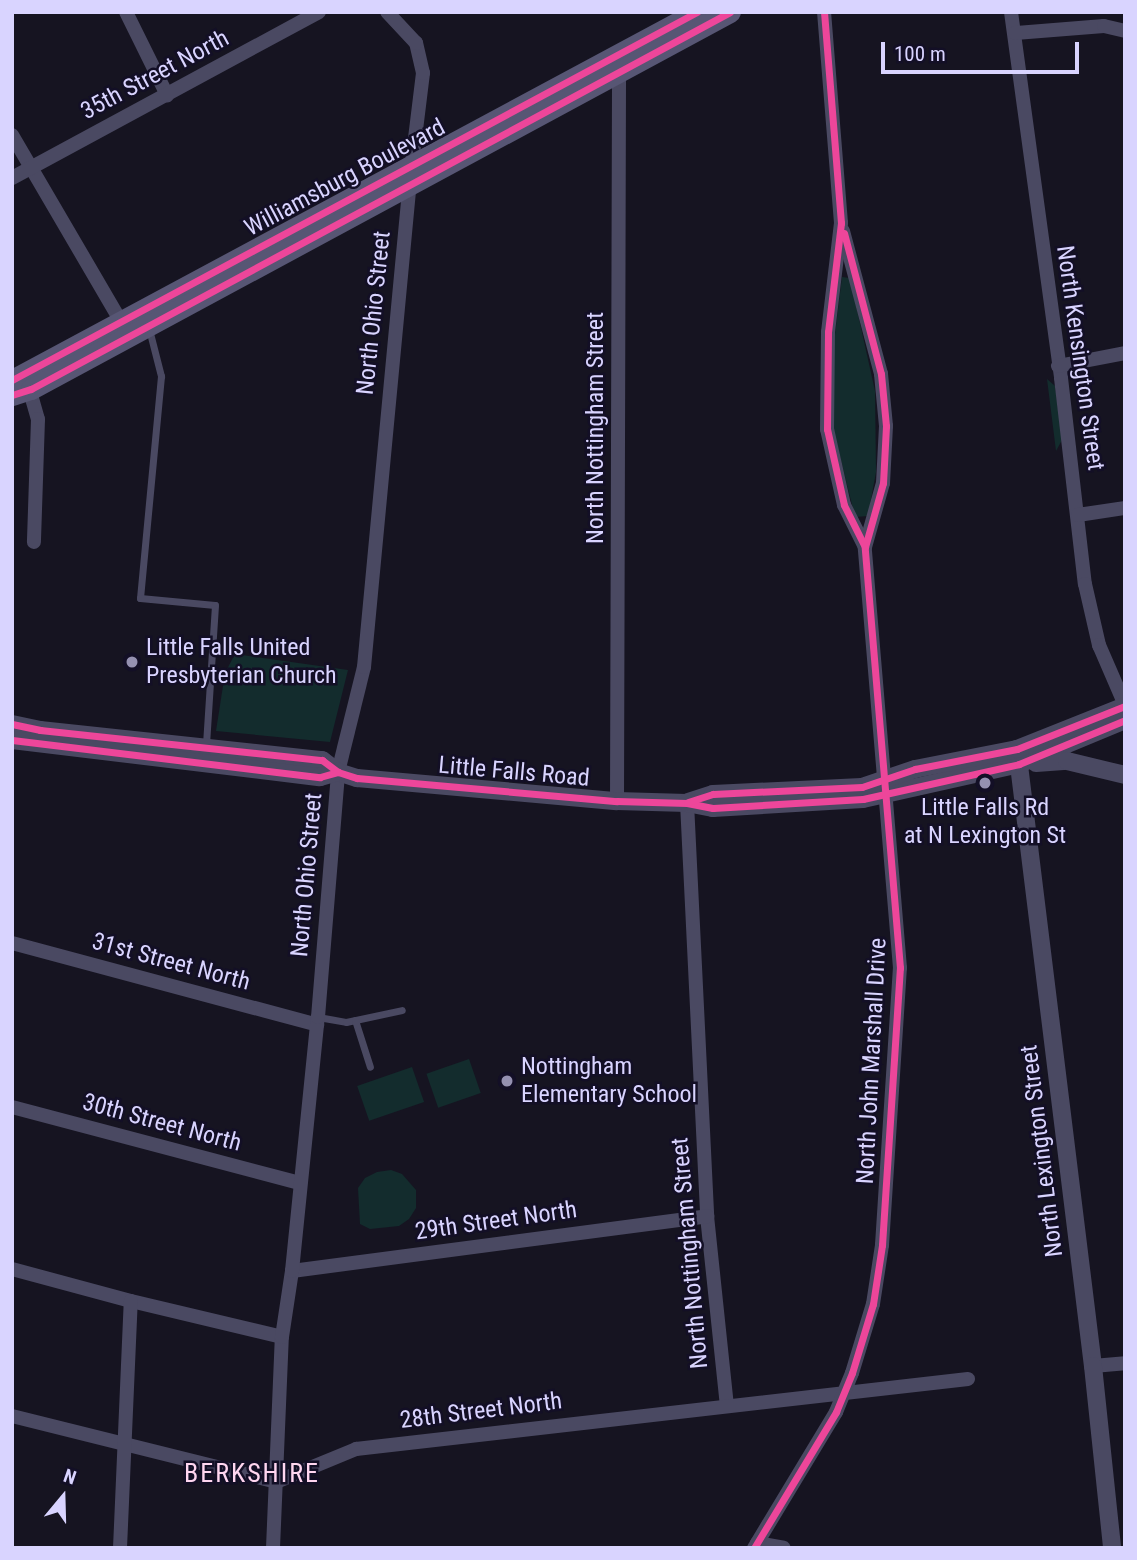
<!DOCTYPE html>
<html>
<head>
<meta charset="utf-8">
<style>
  body { margin:0 }
  #map { position:relative; width:1137px; height:1560px; overflow:hidden; background:#161421; font-family:"Roboto Condensed",sans-serif }
  div>[style] { position:absolute }
  [style*='--x'] { left:calc(var(--x)*1px); top:calc(var(--y)*1px); width:calc(var(--w)*1px); rotate:calc(var(--a)*1deg) }
  .green>* { inset:0; background:#132c2d; transform-origin:0 0 }
  .service>* { height:7px; margin:-3.5px; padding:0 3.5px; transform-origin:3.5px; border-radius:3.5px; background:#4a4962 }
  .minor>* { height:14px; margin:-7px; padding:0 7px; transform-origin:7px; border-radius:7px; background:#4a4962 }
  .tertiary>* { height:18px; margin:-9px; padding:0 9px; transform-origin:9px; border-radius:9px; background:#4a4962 }
  .secondary>* { height:21px; margin:-10.5px; padding:0 10.5px; transform-origin:10.5px; border-radius:10.5px; background:#575674 }
  .cycleway>* { height:7px; margin:-3.5px; padding:0 3.5px; transform-origin:3.5px; border-radius:3.5px; background:#ed469a }
  .dots>* { width:19px; height:19px; translate:-50% -50%; box-sizing:border-box; border:4px solid #130f26; border-radius:50% }
  span { translate:-50% -50%; white-space:nowrap; text-align:center; line-height:1.15; -webkit-text-stroke:5px #130f26; paint-order:stroke }
  .street-label { font-size:24px; color:#d9d4ff }
  .poi-label { font-size:24px; color:#d9d4ff }
  .left { translate:0 -50%; text-align:left }
  .neighbourhood-label { font-size:26px; color:#ffd6f0; letter-spacing:2px }
  .frame { position:absolute; inset:0; border:14px solid #d9d4ff; pointer-events:none }
  .north { position:absolute; left:28px; top:1462px; width:70px; height:70px; -webkit-text-stroke:5px #130f26; paint-order:stroke; rotate:19deg; font-size:19px; font-weight:700; line-height:28px; text-align:center; color:#d9d4ff }
  .north::after { content:''; display:block; margin:auto; width:24px; height:32px; background:#d9d4ff; clip-path:polygon(50% 0,100% 100%,50% 72%,0 100%) }
  .scale { position:absolute; left:881px; top:42px; width:198px; height:32px; box-sizing:border-box; border:4px solid #d9d4ff; border-top:0; padding-left:9px; font-size:21px; line-height:24px; white-space:nowrap; color:#d9d4ff; -webkit-text-stroke:5px #130f26; paint-order:stroke }
</style>
</head>
<body>
<div id="map">
  <div class="green">
    <i style="clip-path:polygon(842px 277px,850px 278px,875px 391px,876px 472px,868px 516px,855px 517px,833px 428px,833px 351px)"></i>
    <i style="clip-path:polygon(1047px 379px,1055px 386px,1062px 440px,1056px 451px)"></i>
    <i style="clip-path:polygon(235px 654px,348px 670px,330px 742px,216px 731px,225px 673px)"></i>
    <i style="left:469px;top:1059px;width:36px;height:45px;rotate:71deg"></i>
    <i style="left:412px;top:1067px;width:37px;height:58px;rotate:71deg"></i>
    <i style="clip-path:polygon(391px 1170px,402px 1174px,416px 1190px,416px 1208px,409px 1219px,399px 1226px,370px 1229px,360px 1224px,358px 1188px,365px 1178px,377px 1172px)"></i>
  </div>
  <div class="service">
    <i style="--x:149;--y:329;--w:49;--a:75.7"></i>
    <i style="--x:161;--y:376;--w:223;--a:95.4"></i>
    <i style="--x:140;--y:598;--w:75;--a:5.3"></i>
    <i style="--x:215;--y:605;--w:141;--a:93.7"></i>
    <i style="--x:318;--y:1017;--w:28;--a:10"></i>
    <i style="--x:346;--y:1022;--w:57;--a:-12.1"></i>
    <i style="--x:355;--y:1020;--w:49;--a:72.3"></i>
  </div>
  <div class="minor">
    <i style="--x:126;--y:12;--w:93;--a:63.7"></i>
    <i style="--x:1011;--y:12;--w:369;--a:82.2"></i>
    <i style="--x:1061;--y:378;--w:207;--a:83.4"></i>
    <i style="--x:1085;--y:584;--w:63;--a:77.1"></i>
    <i style="--x:1099;--y:645;--w:65;--a:66.6"></i>
    <i style="--x:1015;--y:33;--w:89;--a:-4.5"></i>
    <i style="--x:1104;--y:26;--w:22;--a:13"></i>
    <i style="--x:12;--y:135;--w:222;--a:59.7"></i>
    <i style="--x:12;--y:178;--w:349;--a:-28.4"></i>
    <i style="--x:843;--y:231;--w:148;--a:75.1"></i>
    <i style="--x:881;--y:374;--w:52;--a:84.5"></i>
    <i style="--x:886;--y:426;--w:57;--a:93"></i>
    <i style="--x:883;--y:483;--w:66;--a:105.7"></i>
    <i style="--x:1058;--y:366;--w:68;--a:-11"></i>
    <i style="--x:27;--y:381;--w:40;--a:74"></i>
    <i style="--x:38;--y:419;--w:123;--a:91.9"></i>
    <i style="--x:1078;--y:515;--w:48;--a:-8.5"></i>
    <i style="--x:617;--y:801;--w:737;--a:-89.84"></i>
    <i style="--x:687;--y:803;--w:413;--a:87.2"></i>
    <i style="--x:707;--y:1216;--w:191;--a:84"></i>
    <i style="--x:12;--y:943;--w:316;--a:15"></i>
    <i style="--x:12;--y:1107;--w:298;--a:14.8"></i>
    <i style="--x:12;--y:1269;--w:123;--a:15.1"></i>
    <i style="--x:131;--y:1301;--w:155;--a:13.4"></i>
    <i style="--x:292;--y:1271;--w:419;--a:-7.5"></i>
    <i style="--x:1093;--y:1366;--w:32;--a:-5"></i>
    <i style="--x:12;--y:1416;--w:272;--a:14"></i>
    <i style="--x:276;--y:1482;--w:87;--a:-22.4"></i>
    <i style="--x:356;--y:1449;--w:616;--a:-6.53"></i>
    <i style="--x:757;--y:1543;--w:27;--a:10"></i>
    <i style="--x:120;--y:1548;--w:247;--a:-87.5"></i>
    <i style="--x:273;--y:1548;--w:211;--a:-87.6"></i>
    <i style="--x:282;--y:1337;--w:67;--a:-81.4"></i>
    <i style="--x:292;--y:1271;--w:255;--a:-84.2"></i>
    <i style="--x:318;--y:1017;--w:246;--a:-85.3"></i>
    <i style="--x:338;--y:772;--w:108;--a:-76.1"></i>
    <i style="--x:364;--y:667;--w:482;--a:-84.6"></i>
    <i style="--x:409;--y:187;--w:115;--a:-83"></i>
    <i style="--x:423;--y:73;--w:31;--a:-103"></i>
    <i style="--x:416;--y:43;--w:42;--a:-133.1"></i>
    <i style="--x:754;--y:1548;--w:159;--a:-58.9"></i>
    <i style="--x:836;--y:1412;--w:42;--a:-67.7"></i>
    <i style="--x:852;--y:1373;--w:72;--a:-73.1"></i>
    <i style="--x:873;--y:1304;--w:60;--a:-81.3"></i>
    <i style="--x:882;--y:1245;--w:278;--a:-86.3"></i>
    <i style="--x:900;--y:968;--w:422;--a:-94.8"></i>
    <i style="--x:865;--y:547;--w:47;--a:-116.6"></i>
    <i style="--x:844;--y:505;--w:78;--a:-102.6"></i>
    <i style="--x:827;--y:429;--w:97;--a:-89.4"></i>
    <i style="--x:828;--y:332;--w:110;--a:-83.2"></i>
    <i style="--x:841;--y:223;--w:212;--a:-94.6"></i>
  </div>
  <div class="tertiary">
    <i style="--x:12;--y:724;--w:29;--a:12"></i>
    <i style="--x:40;--y:730;--w:284;--a:6.1"></i>
    <i style="--x:322;--y:760;--w:20;--a:37"></i>
    <i style="--x:338;--y:772;--w:20;--a:18"></i>
    <i style="--x:357;--y:778;--w:261;--a:5.1"></i>
    <i style="--x:617;--y:801;--w:70;--a:1.6"></i>
    <i style="--x:687;--y:803;--w:26;--a:11"></i>
    <i style="--x:713;--y:808;--w:150;--a:-3.4"></i>
    <i style="--x:863;--y:799;--w:160;--a:-12.6"></i>
    <i style="--x:1019;--y:764;--w:115;--a:-22.5"></i>
    <i style="--x:12;--y:740;--w:310;--a:6.9"></i>
    <i style="--x:320;--y:777;--w:19;--a:-16"></i>
    <i style="--x:1017;--y:749;--w:622;--a:82.98"></i>
    <i style="--x:1093;--y:1366;--w:183;--a:84"></i>
    <i style="--x:1036;--y:763;--w:31;--a:-4"></i>
    <i style="--x:1067;--y:761;--w:60;--a:13.6"></i>
    <i style="--x:688;--y:802;--w:26;--a:-18"></i>
    <i style="--x:713;--y:794;--w:149;--a:-2.7"></i>
    <i style="--x:862;--y:787;--w:56;--a:-18.8"></i>
    <i style="--x:915;--y:769;--w:104;--a:-11.1"></i>
    <i style="--x:1017;--y:749;--w:116;--a:-21.7"></i>
  </div>
  <div class="secondary">
    <i style="--x:12;--y:380;--w:778;--a:-28.25"></i>
    <i style="--x:12;--y:395;--w:20;--a:-18"></i>
    <i style="--x:31;--y:389;--w:794;--a:-28.34"></i>
  </div>
  <div class="cycleway">
    <i style="--x:844;--y:233;--w:146;--a:75.3"></i>
    <i style="--x:881;--y:374;--w:52;--a:84.5"></i>
    <i style="--x:886;--y:426;--w:57;--a:93"></i>
    <i style="--x:883;--y:483;--w:66;--a:105.7"></i>
    <i style="--x:12;--y:380;--w:778;--a:-28.25"></i>
    <i style="--x:12;--y:395;--w:20;--a:-18"></i>
    <i style="--x:31;--y:389;--w:794;--a:-28.34"></i>
    <i style="--x:12;--y:724;--w:29;--a:12"></i>
    <i style="--x:40;--y:730;--w:284;--a:6.1"></i>
    <i style="--x:322;--y:760;--w:20;--a:37"></i>
    <i style="--x:338;--y:772;--w:20;--a:18"></i>
    <i style="--x:357;--y:778;--w:261;--a:5.1"></i>
    <i style="--x:617;--y:801;--w:70;--a:1.6"></i>
    <i style="--x:687;--y:803;--w:26;--a:11"></i>
    <i style="--x:713;--y:808;--w:150;--a:-3.4"></i>
    <i style="--x:863;--y:799;--w:160;--a:-12.6"></i>
    <i style="--x:1019;--y:764;--w:115;--a:-22.5"></i>
    <i style="--x:12;--y:740;--w:310;--a:6.9"></i>
    <i style="--x:320;--y:777;--w:19;--a:-16"></i>
    <i style="--x:688;--y:802;--w:26;--a:-18"></i>
    <i style="--x:713;--y:794;--w:149;--a:-2.7"></i>
    <i style="--x:862;--y:787;--w:56;--a:-18.8"></i>
    <i style="--x:915;--y:769;--w:104;--a:-11.1"></i>
    <i style="--x:1017;--y:749;--w:116;--a:-21.7"></i>
    <i style="--x:754;--y:1548;--w:159;--a:-58.9"></i>
    <i style="--x:836;--y:1412;--w:42;--a:-67.7"></i>
    <i style="--x:852;--y:1373;--w:72;--a:-73.1"></i>
    <i style="--x:873;--y:1304;--w:60;--a:-81.3"></i>
    <i style="--x:882;--y:1245;--w:278;--a:-86.3"></i>
    <i style="--x:900;--y:968;--w:422;--a:-94.8"></i>
    <i style="--x:865;--y:547;--w:47;--a:-116.6"></i>
    <i style="--x:844;--y:505;--w:78;--a:-102.6"></i>
    <i style="--x:827;--y:429;--w:97;--a:-89.4"></i>
    <i style="--x:828;--y:332;--w:110;--a:-83.2"></i>
    <i style="--x:841;--y:223;--w:212;--a:-94.6"></i>
  </div>
  <div class="dots">
    <i style="left:132px;top:662px;background:#9591b1"></i>
    <i style="left:985px;top:783px;background:#9591b1"></i>
    <i style="left:507px;top:1081px;background:#9591b1"></i>
  </div>
  <div class="street-label">
    <span style="left:155px;top:75px;rotate:-28deg">35th Street North</span>
    <span style="left:345px;top:178px;rotate:-28deg">Williamsburg Boulevard</span>
    <span style="left:374px;top:313px;rotate:-84deg">North Ohio Street</span>
    <span style="left:1080px;top:358px;rotate:82deg">North Kensington Street</span>
    <span style="left:596px;top:428px;rotate:-90deg">North Nottingham Street</span>
    <span style="left:514px;top:772px;rotate:5deg">Little Falls Road</span>
    <span style="left:307px;top:875px;rotate:-85deg">North Ohio Street</span>
    <span style="left:171px;top:962px;rotate:15deg">31st Street North</span>
    <span style="left:872px;top:1061px;rotate:-87deg">North John Marshall Drive</span>
    <span style="left:162px;top:1123px;rotate:15deg">30th Street North</span>
    <span style="left:1042px;top:1151px;rotate:-97deg">North Lexington Street</span>
    <span style="left:496px;top:1221px;rotate:-8deg">29th Street North</span>
    <span style="left:690px;top:1253px;rotate:-95deg">North Nottingham Street</span>
    <span style="left:481px;top:1411px;rotate:-7deg">28th Street North</span>
  </div>
  <div class="poi-label">
    <span class="left" style="left:146px;top:662px">Little Falls United<br>Presbyterian Church</span>
    <span style="left:985px;top:822px">Little Falls Rd<br>at N Lexington St</span>
    <span class="left" style="left:521px;top:1081px">Nottingham<br>Elementary School</span>
  </div>
  <div class="neighbourhood-label">
    <span style="left:252px;top:1474px">BERKSHIRE</span>
  </div>
  <div class="frame"></div>
  <div class="north">N</div>
  <div class="scale">100 m</div>
</div>
</body>
</html>
